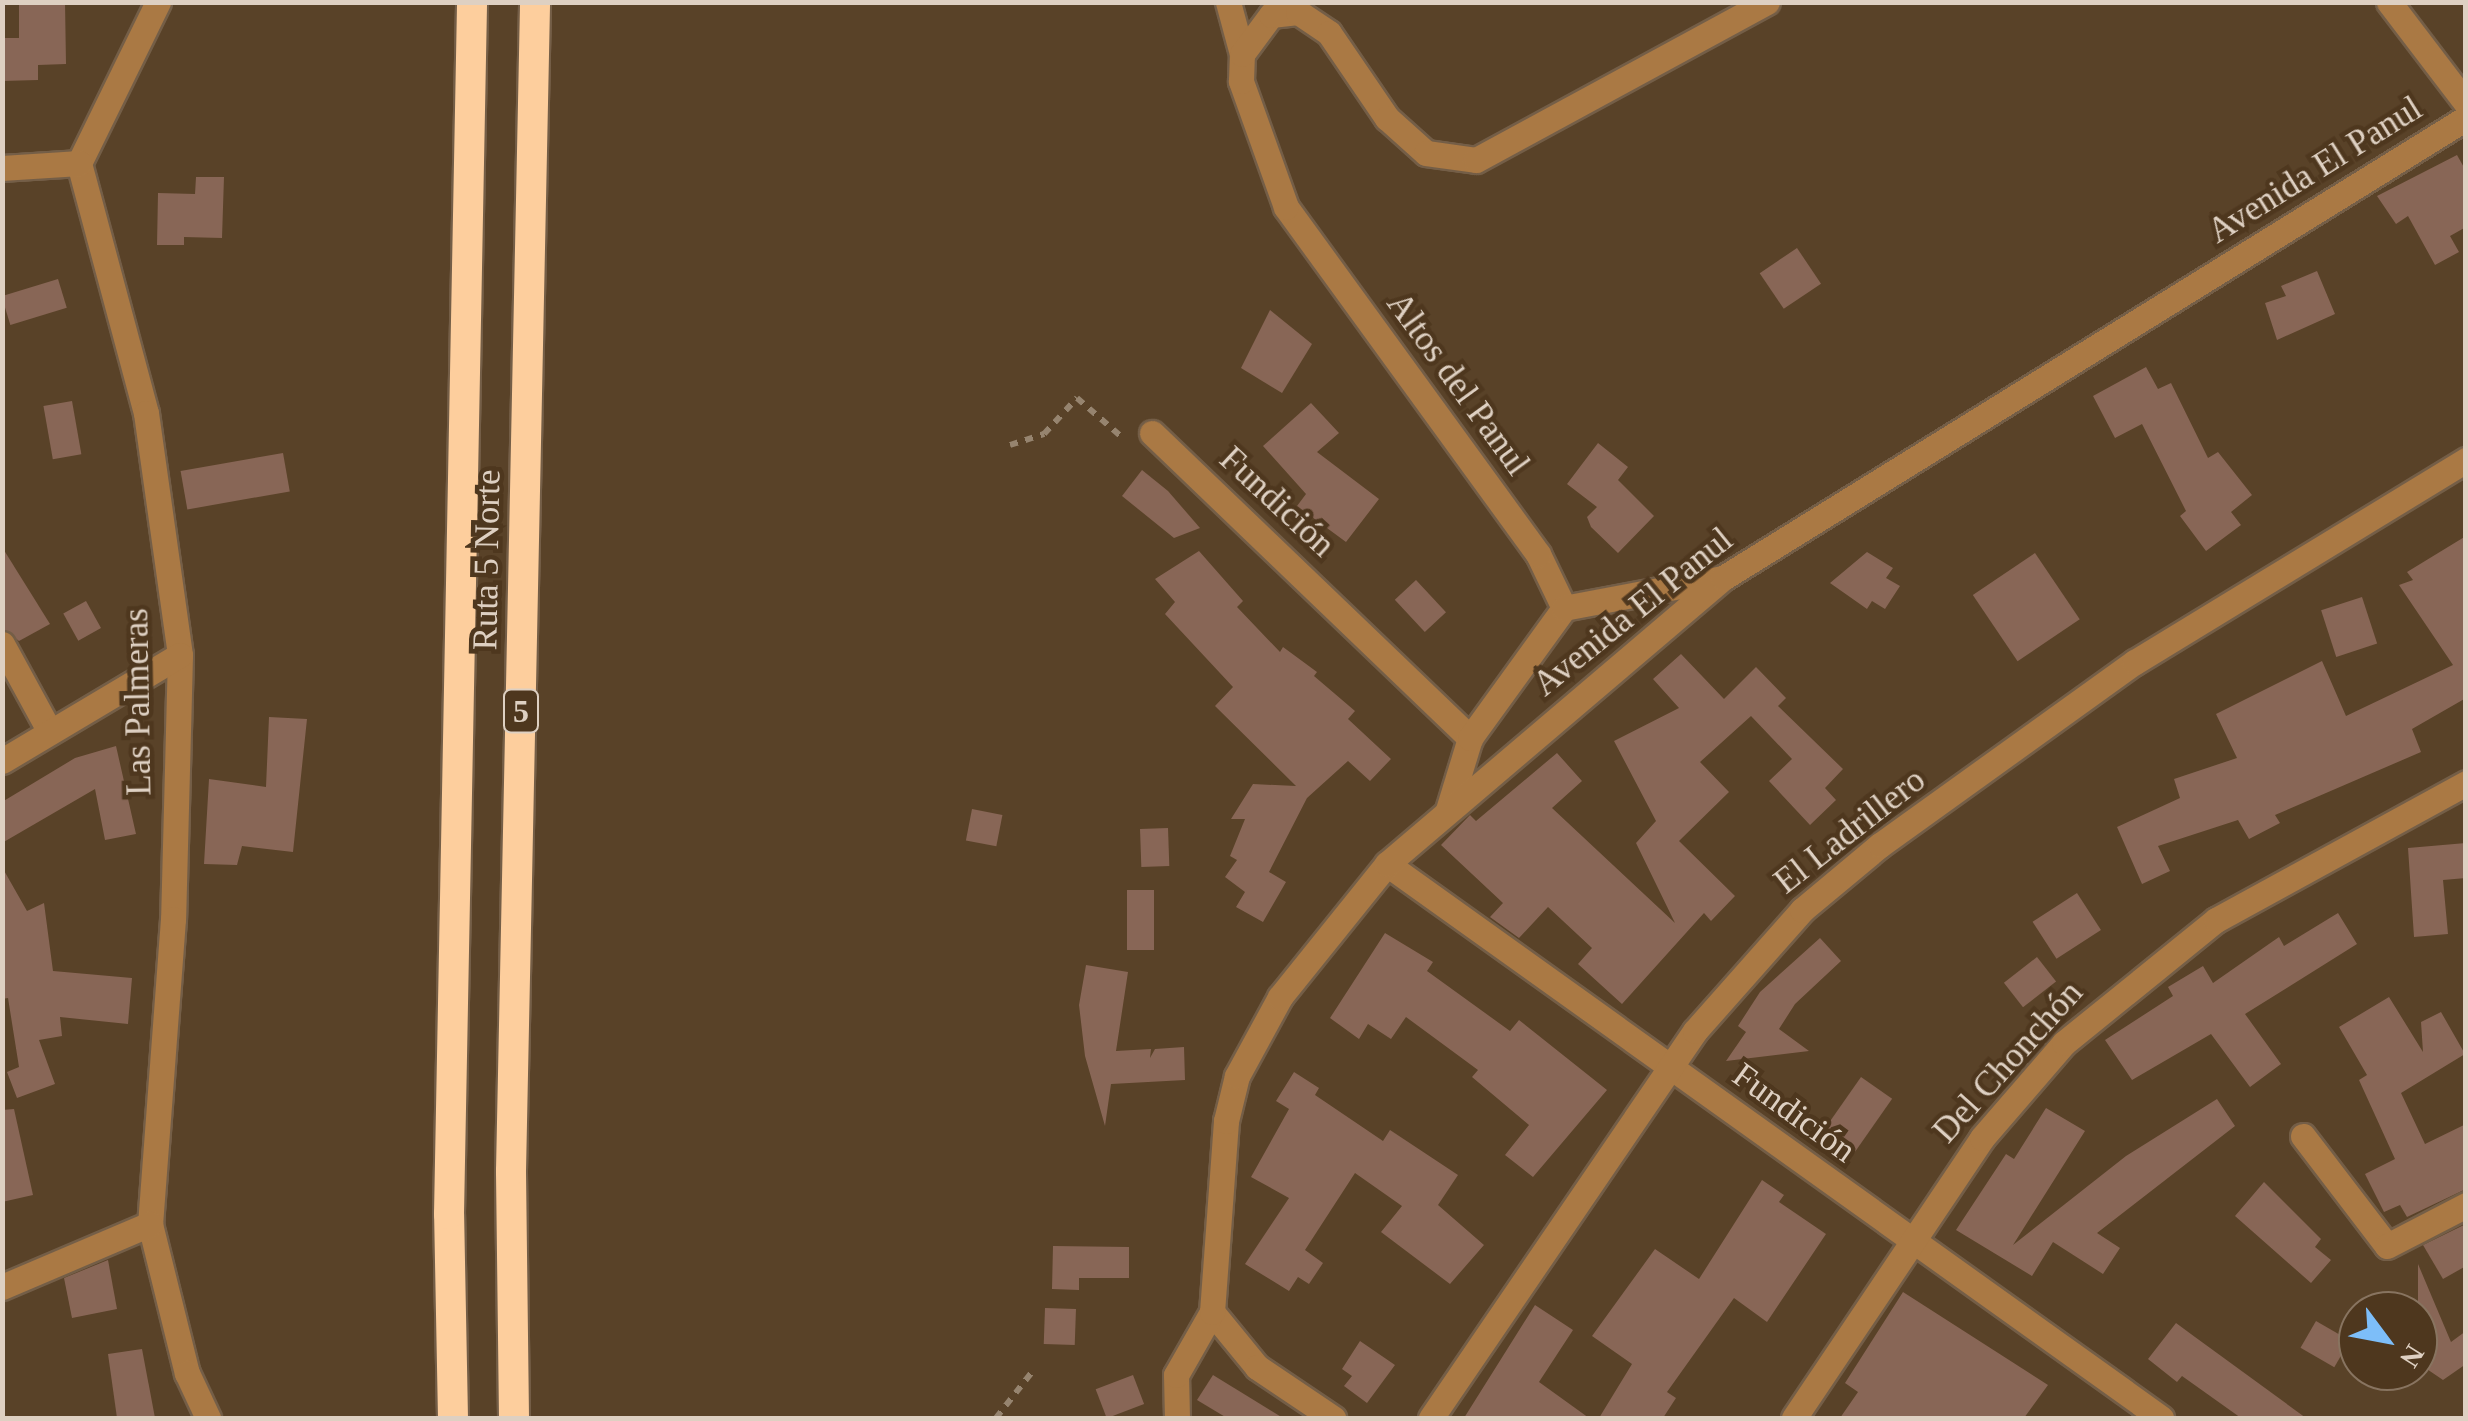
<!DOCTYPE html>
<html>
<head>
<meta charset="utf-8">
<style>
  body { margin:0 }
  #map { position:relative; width:2468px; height:1421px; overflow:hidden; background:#594228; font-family:Georgia,serif }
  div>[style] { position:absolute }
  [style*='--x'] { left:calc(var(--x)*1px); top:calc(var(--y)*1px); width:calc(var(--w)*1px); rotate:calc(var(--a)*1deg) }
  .building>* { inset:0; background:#886656; transform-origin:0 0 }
  .path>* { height:6px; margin-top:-3px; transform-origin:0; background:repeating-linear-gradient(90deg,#96846f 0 8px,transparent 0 16px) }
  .roads { filter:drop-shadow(2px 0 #745e47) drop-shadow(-2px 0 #745e47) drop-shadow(0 2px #745e47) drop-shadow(0 -2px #745e47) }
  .minor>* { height:25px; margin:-12.5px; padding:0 12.5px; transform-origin:12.5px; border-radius:12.5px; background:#aa7944 }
  .highway>* { height:30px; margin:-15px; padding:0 15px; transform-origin:15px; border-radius:15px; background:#fdce9d }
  span { translate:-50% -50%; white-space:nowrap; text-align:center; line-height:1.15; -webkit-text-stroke:9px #4e371e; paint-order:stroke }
  .shield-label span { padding:2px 8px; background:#4e371e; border:2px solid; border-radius:8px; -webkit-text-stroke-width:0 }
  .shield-label { font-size:32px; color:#ded0c2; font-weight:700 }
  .street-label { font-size:35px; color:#ded0c2 }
  .frame { position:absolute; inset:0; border:5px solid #ded0c2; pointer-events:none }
  .north { position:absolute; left:2338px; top:1291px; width:100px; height:100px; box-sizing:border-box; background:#4e371e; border:2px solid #887460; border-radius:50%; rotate:122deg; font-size:28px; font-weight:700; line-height:40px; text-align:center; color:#ded0c2 }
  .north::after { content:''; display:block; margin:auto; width:35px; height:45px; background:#7dbef9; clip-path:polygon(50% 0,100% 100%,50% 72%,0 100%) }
</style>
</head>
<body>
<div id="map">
  <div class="building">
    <i style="clip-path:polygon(19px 2px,65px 2px,66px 64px,38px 65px,38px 80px,2px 81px,2px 38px,19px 38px)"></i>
    <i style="clip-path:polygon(2457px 155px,2466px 171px,2466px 227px,2450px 236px,2459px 252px,2435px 265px,2408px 216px,2396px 224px,2377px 196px)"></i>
    <i style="clip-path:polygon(196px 177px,224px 177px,222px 238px,184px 237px,184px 245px,157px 245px,158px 193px,195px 194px)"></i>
    <i style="left:1797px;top:248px;width:43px;height:45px;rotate:56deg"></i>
    <i style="clip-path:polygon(2317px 271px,2335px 314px,2277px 340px,2265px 303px,2286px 296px,2281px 286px)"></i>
    <i style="left:58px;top:279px;width:30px;height:59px;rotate:73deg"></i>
    <i style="clip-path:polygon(1270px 310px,1312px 344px,1282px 393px,1241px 368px)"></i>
    <i style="clip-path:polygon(2146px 367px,2158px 389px,2171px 383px,2208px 458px,2218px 452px,2252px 495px,2231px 512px,2241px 525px,2206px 551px,2180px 516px,2186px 511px,2142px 424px,2115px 438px,2093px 396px)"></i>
    <i style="left:72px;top:401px;width:54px;height:29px;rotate:80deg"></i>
    <i style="clip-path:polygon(1311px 403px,1339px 433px,1317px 452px,1379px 499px,1346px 542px,1297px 506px,1306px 494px,1263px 446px)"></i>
    <i style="clip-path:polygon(1598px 443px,1628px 467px,1618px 480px,1654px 516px,1618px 553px,1591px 527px,1587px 517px,1597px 507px,1567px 484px)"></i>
    <i style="left:283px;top:453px;width:39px;height:104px;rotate:80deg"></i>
    <i style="clip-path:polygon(1142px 470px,1168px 491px,1200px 528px,1174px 538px,1122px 496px)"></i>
    <i style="clip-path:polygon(2466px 536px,2466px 698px,2412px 729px,2421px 752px,2275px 815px,2280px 823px,2249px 839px,2238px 820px,2158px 846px,2170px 871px,2142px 884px,2117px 827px,2180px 798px,2174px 779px,2237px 758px,2216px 714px,2322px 661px,2346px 716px,2453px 665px,2399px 585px,2413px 580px,2407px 572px)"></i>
    <i style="clip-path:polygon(2px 547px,50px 624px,19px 641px,2px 628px)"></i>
    <i style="clip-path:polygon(1199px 551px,1243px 601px,1237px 607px,1280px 652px,1283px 647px,1317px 672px,1314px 676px,1355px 711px,1348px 719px,1391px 759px,1370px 781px,1348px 761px,1307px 798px,1269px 872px,1286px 882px,1263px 922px,1236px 907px,1245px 892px,1225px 877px,1237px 860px,1230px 856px,1245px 819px,1231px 819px,1253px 784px,1296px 786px,1215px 706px,1233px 687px,1165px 614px,1175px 602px,1155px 579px)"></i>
    <i style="clip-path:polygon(1867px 552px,1893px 568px,1886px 578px,1900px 586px,1885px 609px,1872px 601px,1867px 609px,1830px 583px)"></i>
    <i style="left:2035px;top:553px;width:80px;height:75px;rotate:56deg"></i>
    <i style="left:1416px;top:580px;width:44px;height:29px;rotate:47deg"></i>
    <i style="left:2362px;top:597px;width:49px;height:43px;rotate:72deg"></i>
    <i style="left:86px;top:601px;width:31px;height:26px;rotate:61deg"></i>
    <i style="clip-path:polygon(1681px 654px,1724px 699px,1756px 667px,1786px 698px,1778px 706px,1843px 769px,1825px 788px,1836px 800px,1810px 825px,1769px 781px,1792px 759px,1751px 716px,1700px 762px,1729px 792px,1679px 841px,1735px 896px,1711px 921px,1704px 913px,1622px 1004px,1578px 964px,1592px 948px,1548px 907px,1519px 938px,1490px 917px,1503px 903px,1441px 845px,1470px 815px,1476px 821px,1557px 753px,1582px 781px,1552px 808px,1675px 923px,1636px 843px,1656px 821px,1614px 741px,1679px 708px,1653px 679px)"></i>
    <i style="clip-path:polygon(269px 717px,307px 719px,293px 852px,242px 846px,237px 865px,204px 864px,209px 779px,266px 787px)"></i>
    <i style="clip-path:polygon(116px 746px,136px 834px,105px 840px,95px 789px,2px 843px,2px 802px,75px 758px)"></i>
    <i style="left:972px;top:809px;width:31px;height:32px;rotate:11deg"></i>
    <i style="left:1168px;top:828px;width:38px;height:28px;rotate:88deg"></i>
    <i style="clip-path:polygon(2466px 843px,2466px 878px,2443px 880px,2448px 934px,2414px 937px,2408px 848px)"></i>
    <i style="clip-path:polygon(2px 867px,27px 911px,44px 903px,53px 971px,132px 978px,128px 1024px,60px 1017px,62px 1036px,39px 1040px,55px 1084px,17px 1098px,7px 1072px,19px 1067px,8px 998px,2px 999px)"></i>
    <i style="left:1127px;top:890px;width:27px;height:60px"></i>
    <i style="left:2077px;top:893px;width:44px;height:53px;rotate:57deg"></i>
    <i style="clip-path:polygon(2338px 913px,2357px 944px,2245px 1014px,2281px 1064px,2250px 1087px,2211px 1034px,2132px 1080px,2105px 1040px,2173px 996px,2168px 987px,2203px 966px,2213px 983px,2279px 937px,2284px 946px)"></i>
    <i style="clip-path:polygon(1385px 933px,1433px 962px,1427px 971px,1510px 1031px,1519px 1020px,1607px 1090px,1533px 1177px,1505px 1155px,1529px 1125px,1472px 1077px,1478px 1070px,1406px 1017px,1391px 1039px,1368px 1024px,1359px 1039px,1330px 1018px)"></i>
    <i style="clip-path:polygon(1820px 938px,1841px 961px,1795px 1004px,1779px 1029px,1809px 1051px,1726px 1061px,1746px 1032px,1738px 1026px,1760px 992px)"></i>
    <i style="left:2037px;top:957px;width:31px;height:42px;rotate:52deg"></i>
    <i style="clip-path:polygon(1086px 965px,1128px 972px,1116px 1051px,1151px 1049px,1150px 1058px,1155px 1049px,1184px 1047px,1185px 1080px,1111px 1084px,1105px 1126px,1085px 1056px,1079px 1005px)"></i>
    <i style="clip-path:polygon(2389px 997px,2423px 1052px,2421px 1022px,2441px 1012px,2465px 1054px,2401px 1093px,2425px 1144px,2466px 1124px,2466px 1189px,2407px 1217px,2400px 1205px,2384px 1212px,2365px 1174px,2395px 1159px,2359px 1080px,2367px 1075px,2339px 1027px)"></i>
    <i style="clip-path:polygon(1294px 1072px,1319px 1088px,1315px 1095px,1383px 1141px,1390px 1130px,1458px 1175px,1438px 1205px,1484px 1245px,1450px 1284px,1381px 1232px,1402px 1206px,1355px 1173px,1305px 1250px,1323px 1263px,1309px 1284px,1298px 1277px,1289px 1291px,1245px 1264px,1289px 1198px,1251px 1177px,1289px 1109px,1276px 1101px)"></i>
    <i style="left:1861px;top:1077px;width:38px;height:75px;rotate:35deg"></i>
    <i style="clip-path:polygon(2217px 1099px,2235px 1126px,2097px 1233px,2120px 1248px,2103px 1274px,2053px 1242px,2032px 1276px,1956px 1230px,2006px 1154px,2014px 1159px,2046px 1108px,2085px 1131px,2013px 1245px,2126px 1156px)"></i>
    <i style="clip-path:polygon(14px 1109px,33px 1195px,2px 1202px,2px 1110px)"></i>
    <i style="clip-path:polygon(1762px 1180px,1784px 1195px,1779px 1202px,1826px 1234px,1767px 1322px,1734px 1298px,1667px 1392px,1676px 1398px,1663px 1418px,1599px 1418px,1632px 1364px,1592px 1336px,1655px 1249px,1699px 1279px)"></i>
    <i style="clip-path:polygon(2264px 1182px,2321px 1239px,2315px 1247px,2331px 1260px,2311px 1283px,2235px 1216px)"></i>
    <i style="clip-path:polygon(2466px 1224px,2466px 1266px,2443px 1279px,2423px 1245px)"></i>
    <i style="clip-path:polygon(1053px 1246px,1129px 1247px,1129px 1278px,1079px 1278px,1079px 1290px,1052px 1289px)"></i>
    <i style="clip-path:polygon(108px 1260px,117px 1309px,72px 1318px,64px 1278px)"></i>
    <i style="clip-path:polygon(2418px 1264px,2451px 1342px,2466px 1331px,2466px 1364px,2443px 1380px,2418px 1363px)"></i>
    <i style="clip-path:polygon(1903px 1292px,2048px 1385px,2024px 1418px,1840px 1418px,1858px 1392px,1845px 1383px)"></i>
    <i style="clip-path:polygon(1535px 1305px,1573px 1330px,1539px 1382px,1589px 1418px,1464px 1418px)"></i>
    <i style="left:1045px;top:1308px;width:31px;height:36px;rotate:2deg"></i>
    <i style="left:2316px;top:1321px;width:39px;height:31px;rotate:30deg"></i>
    <i style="clip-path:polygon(2176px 1323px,2195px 1337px,2306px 1418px,2241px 1418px,2182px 1376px,2177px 1382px,2148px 1359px)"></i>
    <i style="clip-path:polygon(1360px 1341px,1395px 1365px,1367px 1403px,1344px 1386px,1352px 1376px,1342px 1369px)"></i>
    <i style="clip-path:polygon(142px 1349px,155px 1418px,117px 1418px,108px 1354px)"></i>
    <i style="left:1133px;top:1375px;width:31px;height:40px;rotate:69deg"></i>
    <i style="clip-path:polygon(1213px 1375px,1283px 1418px,1227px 1418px,1197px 1400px)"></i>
  </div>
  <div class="path">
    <i style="--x:1010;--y:445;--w:36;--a:-18"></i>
    <i style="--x:1044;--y:434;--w:49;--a:-47.5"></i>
    <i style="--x:1077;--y:398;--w:62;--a:41.1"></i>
    <i style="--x:996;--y:1418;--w:58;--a:-52"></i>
  </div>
  <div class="roads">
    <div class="minor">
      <i style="--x:158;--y:2;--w:179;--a:116.1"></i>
      <i style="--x:79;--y:163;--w:259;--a:75"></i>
      <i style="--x:146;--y:413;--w:244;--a:82"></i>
      <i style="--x:180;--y:655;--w:264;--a:91.5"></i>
      <i style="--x:173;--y:919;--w:306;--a:94.3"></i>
      <i style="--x:150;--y:1224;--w:154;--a:76.1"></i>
      <i style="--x:187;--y:1373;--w:50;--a:65"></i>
      <i style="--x:1228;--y:2;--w:54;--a:74.9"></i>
      <i style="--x:2389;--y:2;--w:127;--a:52.7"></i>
      <i style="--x:2;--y:168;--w:77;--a:-3.7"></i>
      <i style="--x:1152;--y:433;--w:441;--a:43.8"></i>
      <i style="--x:1470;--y:738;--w:75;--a:107"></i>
      <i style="--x:1564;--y:608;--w:60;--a:-115.7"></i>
      <i style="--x:1538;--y:554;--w:429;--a:-126"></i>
      <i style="--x:1286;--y:207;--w:134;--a:-109.7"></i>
      <i style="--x:1241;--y:81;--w:27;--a:-88"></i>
      <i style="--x:1242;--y:54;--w:49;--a:-53.4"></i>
      <i style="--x:1271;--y:15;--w:27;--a:-6"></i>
      <i style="--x:1298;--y:12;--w:37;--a:34"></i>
      <i style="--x:1329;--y:33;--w:103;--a:55.7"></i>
      <i style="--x:1387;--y:118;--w:52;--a:41.9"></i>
      <i style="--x:1426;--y:153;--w:50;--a:8"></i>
      <i style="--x:1476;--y:160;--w:331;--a:-28.5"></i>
      <i style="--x:2;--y:644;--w:100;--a:61.4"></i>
      <i style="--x:1470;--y:738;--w:160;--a:-54.1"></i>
      <i style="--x:1564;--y:608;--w:157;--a:-10.7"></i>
      <i style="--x:2;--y:761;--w:207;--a:-30.8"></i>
      <i style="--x:1387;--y:864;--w:952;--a:35.59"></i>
      <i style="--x:2303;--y:1136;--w:138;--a:52.6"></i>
      <i style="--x:2387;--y:1246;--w:89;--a:-27.4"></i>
      <i style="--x:2;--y:1287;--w:161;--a:-23.1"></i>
      <i style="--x:1212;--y:1312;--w:71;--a:50.7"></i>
      <i style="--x:1257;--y:1367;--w:92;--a:33.9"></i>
      <i style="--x:1177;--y:1418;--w:43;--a:-91.3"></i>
      <i style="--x:1176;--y:1375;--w:73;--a:-60.3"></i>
      <i style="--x:1212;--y:1312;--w:192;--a:-85.8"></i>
      <i style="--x:1226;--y:1121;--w:46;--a:-76.3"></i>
      <i style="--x:1237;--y:1076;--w:90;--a:-61.4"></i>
      <i style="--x:1280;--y:997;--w:171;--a:-51.2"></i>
      <i style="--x:1387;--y:864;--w:441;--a:-40.4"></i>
      <i style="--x:1723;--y:578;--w:874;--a:-31.76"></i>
      <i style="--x:1431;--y:1418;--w:468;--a:-55.7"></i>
      <i style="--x:1695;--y:1031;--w:162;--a:-48.5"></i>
      <i style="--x:1802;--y:910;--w:102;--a:-39.8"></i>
      <i style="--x:1880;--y:845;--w:314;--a:-35.7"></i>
      <i style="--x:2135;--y:662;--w:388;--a:-31.4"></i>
      <i style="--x:1794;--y:1418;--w:337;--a:-56.1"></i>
      <i style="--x:1982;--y:1138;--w:125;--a:-49.2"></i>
      <i style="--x:2064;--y:1043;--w:196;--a:-39"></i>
      <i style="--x:2216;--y:920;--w:285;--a:-28.7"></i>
    </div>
    <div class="highway">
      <i style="--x:453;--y:1418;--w:204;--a:-91.1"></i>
      <i style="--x:449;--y:1214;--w:1212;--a:-88.91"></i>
      <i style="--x:514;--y:1418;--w:247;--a:-90.7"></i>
      <i style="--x:511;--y:1171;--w:1169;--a:-88.82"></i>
    </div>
  </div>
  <div class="shield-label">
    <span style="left:521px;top:711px">5</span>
  </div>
  <div class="street-label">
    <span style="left:2315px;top:170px;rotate:-32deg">Avenida El Panul</span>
    <span style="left:1458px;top:384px;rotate:54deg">Altos del Panul</span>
    <span style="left:1277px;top:502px;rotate:43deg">Fundición</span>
    <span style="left:487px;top:560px;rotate:-89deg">Ruta 5 Norte</span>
    <span style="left:1633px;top:612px;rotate:-39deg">Avenida El Panul</span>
    <span style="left:138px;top:702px;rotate:-91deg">Las Palmeras</span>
    <span style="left:1850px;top:831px;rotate:-38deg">El Ladrillero</span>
    <span style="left:2008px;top:1062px;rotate:-48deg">Del Chonchón</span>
    <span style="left:1794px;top:1113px;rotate:36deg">Fundición</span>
  </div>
  <div class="frame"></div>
  <div class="north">N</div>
</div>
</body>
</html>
